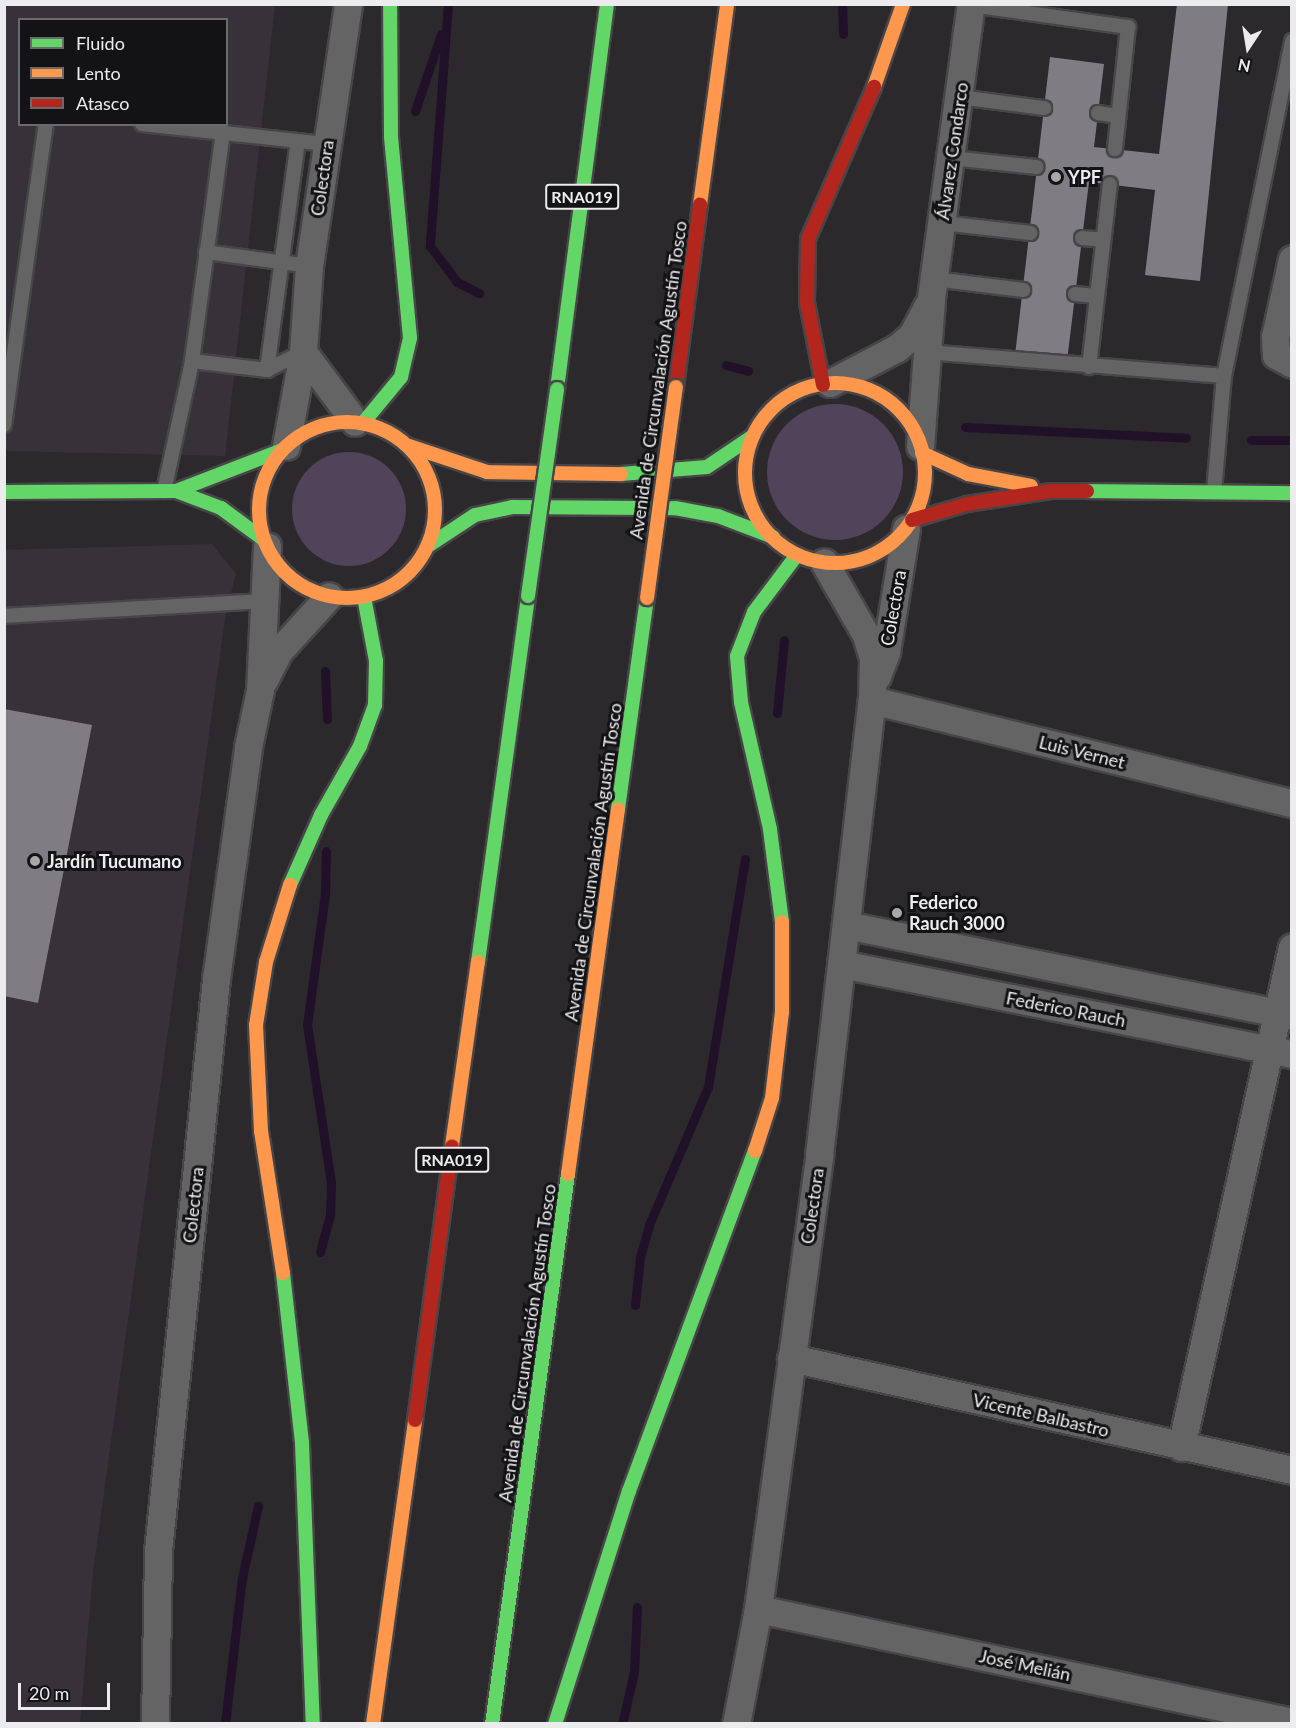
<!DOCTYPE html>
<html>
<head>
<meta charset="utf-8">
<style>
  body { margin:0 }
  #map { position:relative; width:1296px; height:1728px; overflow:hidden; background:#2b292c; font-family:Lato,sans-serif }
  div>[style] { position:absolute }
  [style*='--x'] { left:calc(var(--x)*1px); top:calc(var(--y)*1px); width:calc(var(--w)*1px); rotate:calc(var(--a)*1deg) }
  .built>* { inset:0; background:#37323a }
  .green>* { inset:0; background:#50435a }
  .round { border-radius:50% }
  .stream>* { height:9px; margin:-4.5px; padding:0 4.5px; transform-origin:4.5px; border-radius:4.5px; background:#201129 }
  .building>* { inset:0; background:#807c84 }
  .roads { filter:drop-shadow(2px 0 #474548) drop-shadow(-2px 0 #474548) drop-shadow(0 2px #474548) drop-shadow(0 -2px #474548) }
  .lane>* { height:14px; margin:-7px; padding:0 7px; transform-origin:7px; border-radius:7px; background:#656465 }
  .street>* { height:27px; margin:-13.5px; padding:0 13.5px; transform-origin:13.5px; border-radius:13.5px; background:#656465 }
  .fast>* { height:14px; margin:-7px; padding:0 7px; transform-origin:7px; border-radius:7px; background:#63d668 }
  .slow>* { height:14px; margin:-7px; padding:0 7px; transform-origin:7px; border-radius:7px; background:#ff974d }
  .slow>.ring { margin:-7px; padding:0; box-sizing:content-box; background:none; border:14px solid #ff974d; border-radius:50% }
  .jam>* { height:14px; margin:-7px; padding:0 7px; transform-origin:7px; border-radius:7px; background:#b3261e }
  .bridges { filter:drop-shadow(2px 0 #474548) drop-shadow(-2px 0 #474548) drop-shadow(0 2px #474548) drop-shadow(0 -2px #474548) }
  .fast-bridge>* { height:14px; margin:-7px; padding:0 7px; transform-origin:7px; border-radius:7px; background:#63d668 }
  .slow-bridge>* { height:14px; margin:-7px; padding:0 7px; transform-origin:7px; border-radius:7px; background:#ff974d }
  .dots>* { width:16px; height:16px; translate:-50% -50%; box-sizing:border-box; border:3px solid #131214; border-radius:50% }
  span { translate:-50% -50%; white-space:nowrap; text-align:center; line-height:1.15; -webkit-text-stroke:6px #131214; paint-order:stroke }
  .shield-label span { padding:2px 4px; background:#131214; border:2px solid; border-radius:4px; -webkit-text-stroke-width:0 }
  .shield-label { font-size:16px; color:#ecebee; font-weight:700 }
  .street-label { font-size:18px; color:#ecebee }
  .poi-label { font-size:18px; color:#ecebee; font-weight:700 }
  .left { translate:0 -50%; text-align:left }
  .frame { position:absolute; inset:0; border:6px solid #ecebee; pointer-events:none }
  .legend { position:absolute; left:18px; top:18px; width:210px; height:108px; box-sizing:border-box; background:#131214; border:2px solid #6a696b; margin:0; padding:8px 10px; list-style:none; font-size:18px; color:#ecebee }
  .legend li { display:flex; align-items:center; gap:12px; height:30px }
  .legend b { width:30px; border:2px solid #6a696b }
  .north { position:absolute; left:1218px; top:18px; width:60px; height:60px; -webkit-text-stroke:4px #131214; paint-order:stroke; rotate:192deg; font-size:16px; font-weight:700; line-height:24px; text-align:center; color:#ecebee }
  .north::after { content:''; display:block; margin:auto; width:21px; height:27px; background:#ecebee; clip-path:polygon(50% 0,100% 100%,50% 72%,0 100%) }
  .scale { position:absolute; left:18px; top:1683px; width:92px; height:27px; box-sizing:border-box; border:3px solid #ecebee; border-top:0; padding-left:8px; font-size:18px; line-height:21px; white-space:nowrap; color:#ecebee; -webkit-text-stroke:4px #131214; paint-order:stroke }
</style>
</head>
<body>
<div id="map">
  <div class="built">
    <i style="clip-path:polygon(evenodd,5px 5px,275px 5px,225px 456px,5px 451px,5px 5px,20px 20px,226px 20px,226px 124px,20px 124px,20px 20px)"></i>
    <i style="clip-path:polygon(212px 544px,236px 574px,226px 612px,93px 1572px,80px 1723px,5px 1723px,4px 550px)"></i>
  </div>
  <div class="green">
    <i class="round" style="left:767px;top:404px;width:136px;height:136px"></i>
    <i class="round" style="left:292px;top:452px;width:114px;height:114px"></i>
  </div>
  <div class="stream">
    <i style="--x:448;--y:4;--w:243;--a:94.3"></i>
    <i style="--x:430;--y:246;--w:45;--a:53.1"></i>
    <i style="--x:457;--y:282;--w:25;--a:27"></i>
    <i style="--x:842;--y:4;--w:30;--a:88"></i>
    <i style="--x:415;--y:111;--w:81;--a:-71.3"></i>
    <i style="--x:726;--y:365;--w:23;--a:15"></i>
    <i style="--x:965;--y:427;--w:221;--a:2.8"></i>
    <i style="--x:1251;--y:440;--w:41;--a:0"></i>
    <i style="--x:325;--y:671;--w:48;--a:87.6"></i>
    <i style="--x:777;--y:713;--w:73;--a:-84.5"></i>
    <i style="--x:320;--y:1252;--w:38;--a:-75"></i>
    <i style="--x:330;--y:1215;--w:32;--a:-88"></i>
    <i style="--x:331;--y:1183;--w:160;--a:-98.6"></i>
    <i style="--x:307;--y:1025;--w:132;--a:-82.2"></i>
    <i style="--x:325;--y:894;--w:43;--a:-88.7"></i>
    <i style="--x:635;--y:1305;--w:48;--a:-84.1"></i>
    <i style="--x:640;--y:1257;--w:33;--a:-74"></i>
    <i style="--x:649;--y:1225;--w:150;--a:-66.9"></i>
    <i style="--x:708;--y:1087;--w:231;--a:-80.8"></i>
    <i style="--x:225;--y:1724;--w:147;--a:-83.4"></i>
    <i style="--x:242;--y:1578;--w:74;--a:-77.5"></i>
    <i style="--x:622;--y:1724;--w:53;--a:-77"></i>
    <i style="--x:634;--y:1672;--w:65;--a:-87.4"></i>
  </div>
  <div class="building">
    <i style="clip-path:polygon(1177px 4px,1228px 4px,1200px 281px,1145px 275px,1155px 190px,1089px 182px,1067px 361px,1015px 355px,1050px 57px,1104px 64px,1094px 147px,1159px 154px)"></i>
    <i style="clip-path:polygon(4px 709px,92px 725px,38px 1003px,4px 996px)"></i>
  </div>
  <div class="roads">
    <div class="lane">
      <i style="--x:971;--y:5;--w:159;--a:8"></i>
      <i style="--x:1128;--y:27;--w:123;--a:96.1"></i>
      <i style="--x:959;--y:97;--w:86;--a:7.4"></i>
      <i style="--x:1098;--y:113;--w:20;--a:9"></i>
      <i style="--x:142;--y:124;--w:186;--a:6.2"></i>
      <i style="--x:951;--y:158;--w:86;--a:6"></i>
      <i style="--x:942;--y:223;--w:89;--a:6.5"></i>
      <i style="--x:1082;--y:238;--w:21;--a:5"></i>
      <i style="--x:206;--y:252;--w:104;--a:7.7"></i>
      <i style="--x:934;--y:279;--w:90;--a:7"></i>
      <i style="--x:1075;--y:294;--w:22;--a:5"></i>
      <i style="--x:927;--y:352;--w:298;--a:4.6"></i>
      <i style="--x:192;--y:361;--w:76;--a:6.8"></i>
      <i style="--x:267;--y:370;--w:40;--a:-26.6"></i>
      <i style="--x:1089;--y:367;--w:184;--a:-83.5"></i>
      <i style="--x:267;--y:370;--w:230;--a:-82.3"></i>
      <i style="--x:4;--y:425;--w:304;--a:-82.1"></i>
      <i style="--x:164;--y:491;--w:133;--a:-77.8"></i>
      <i style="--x:192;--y:361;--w:230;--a:-82.3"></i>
      <i style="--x:1214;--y:492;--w:116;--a:-85.1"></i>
      <i style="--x:1224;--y:376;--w:342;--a:-78.5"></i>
      <i style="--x:4;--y:616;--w:259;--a:-3.3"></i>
    </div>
    <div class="street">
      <i style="--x:1292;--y:259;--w:80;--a:102.3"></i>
      <i style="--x:1275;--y:337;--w:18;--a:87"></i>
      <i style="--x:1276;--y:355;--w:18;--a:29"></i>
      <i style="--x:303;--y:352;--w:87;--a:53.4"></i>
      <i style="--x:830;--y:383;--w:76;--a:-27.6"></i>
      <i style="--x:897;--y:348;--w:20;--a:-41"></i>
      <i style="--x:912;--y:335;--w:32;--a:-62"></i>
      <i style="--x:286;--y:446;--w:96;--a:-79.7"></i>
      <i style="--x:303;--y:352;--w:86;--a:-86"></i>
      <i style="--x:309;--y:266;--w:265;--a:-81.5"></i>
      <i style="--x:920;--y:446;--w:148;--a:-85.7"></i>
      <i style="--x:931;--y:298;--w:297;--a:-82.3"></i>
      <i style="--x:877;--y:676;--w:26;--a:-69"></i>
      <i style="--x:886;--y:652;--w:125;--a:-80.8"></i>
      <i style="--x:264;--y:680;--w:33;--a:-63"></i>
      <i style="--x:279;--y:651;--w:74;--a:-47.7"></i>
      <i style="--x:872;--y:700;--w:432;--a:13.8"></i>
      <i style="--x:846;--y:925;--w:455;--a:11.5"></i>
      <i style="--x:841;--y:964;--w:460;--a:11.3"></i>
      <i style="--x:791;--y:1358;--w:513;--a:12.6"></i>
      <i style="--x:1181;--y:1447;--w:512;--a:-77.48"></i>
      <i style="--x:758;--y:1609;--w:546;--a:11.95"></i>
      <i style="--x:155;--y:1724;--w:173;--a:-89"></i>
      <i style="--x:158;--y:1551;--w:575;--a:-84.21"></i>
      <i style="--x:216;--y:979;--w:234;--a:-82.1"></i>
      <i style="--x:248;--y:747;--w:58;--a:-78.1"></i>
      <i style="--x:260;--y:690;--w:144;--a:-87.2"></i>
      <i style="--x:736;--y:1724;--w:117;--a:-79.2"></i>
      <i style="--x:758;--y:1609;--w:458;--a:-82.3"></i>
      <i style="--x:819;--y:1155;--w:458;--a:-83.4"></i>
      <i style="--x:872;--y:700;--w:42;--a:-88.6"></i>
      <i style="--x:873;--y:658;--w:24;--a:-107"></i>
      <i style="--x:866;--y:635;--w:84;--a:-119.9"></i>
    </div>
    <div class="fast">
      <i style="--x:557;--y:389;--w:388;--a:-82.6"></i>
      <i style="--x:363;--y:423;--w:60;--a:-50.4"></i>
      <i style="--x:401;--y:377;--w:40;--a:-77"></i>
      <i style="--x:410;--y:338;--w:203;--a:-95.4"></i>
      <i style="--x:391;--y:136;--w:132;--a:-90.4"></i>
      <i style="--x:621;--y:474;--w:86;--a:-4.7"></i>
      <i style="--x:707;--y:467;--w:55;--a:-34"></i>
      <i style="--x:176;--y:491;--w:114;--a:-21.1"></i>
      <i style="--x:1087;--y:491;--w:205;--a:0.6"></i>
      <i style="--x:4;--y:492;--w:172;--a:-0.3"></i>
      <i style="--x:176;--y:491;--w:48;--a:20.7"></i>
      <i style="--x:221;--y:508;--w:52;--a:36.4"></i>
      <i style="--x:428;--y:546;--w:56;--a:-33.4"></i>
      <i style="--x:475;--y:515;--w:38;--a:-12"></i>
      <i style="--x:512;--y:507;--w:163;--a:0.4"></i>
      <i style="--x:675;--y:508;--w:44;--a:10.5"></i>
      <i style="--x:718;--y:516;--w:59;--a:20.9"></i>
      <i style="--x:618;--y:809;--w:213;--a:-82.2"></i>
      <i style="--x:290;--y:885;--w:77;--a:-66.1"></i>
      <i style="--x:321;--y:815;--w:79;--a:-60.5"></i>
      <i style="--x:360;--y:746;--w:44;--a:-69.9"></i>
      <i style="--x:375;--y:705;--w:44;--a:-88.7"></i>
      <i style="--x:376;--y:661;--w:65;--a:-100.6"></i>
      <i style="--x:782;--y:922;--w:94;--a:-97.4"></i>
      <i style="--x:770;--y:829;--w:130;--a:-102.9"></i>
      <i style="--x:741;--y:702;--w:46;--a:-95"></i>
      <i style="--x:737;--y:656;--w:47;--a:-68.9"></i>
      <i style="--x:754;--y:612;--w:71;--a:-53"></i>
      <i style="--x:478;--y:962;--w:369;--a:-82.2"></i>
      <i style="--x:283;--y:1273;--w:171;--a:83.6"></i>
      <i style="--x:302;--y:1443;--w:281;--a:87.8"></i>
      <i style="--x:492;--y:1724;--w:555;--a:-82.13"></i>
      <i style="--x:555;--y:1724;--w:244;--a:-72.4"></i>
      <i style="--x:629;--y:1491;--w:363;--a:-69.7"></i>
    </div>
    <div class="slow">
      <i style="--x:874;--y:87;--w:88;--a:-70.7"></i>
      <i style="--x:700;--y:205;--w:203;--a:-82.3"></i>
      <i class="ring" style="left:745px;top:383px;width:166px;height:166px"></i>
      <i class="ring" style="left:259px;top:422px;width:162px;height:162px"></i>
      <i style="--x:409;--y:446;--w:82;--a:18.4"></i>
      <i style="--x:487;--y:472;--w:134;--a:0.9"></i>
      <i style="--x:922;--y:453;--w:51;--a:24.5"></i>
      <i style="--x:968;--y:474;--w:64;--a:10.8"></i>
      <i style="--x:452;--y:1146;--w:186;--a:-82"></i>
      <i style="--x:755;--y:1151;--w:56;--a:-72.2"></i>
      <i style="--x:772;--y:1098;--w:87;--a:-83.4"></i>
      <i style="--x:782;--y:1012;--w:90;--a:-90"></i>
      <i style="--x:568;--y:1174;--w:368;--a:-82.2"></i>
      <i style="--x:283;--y:1273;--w:144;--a:-98.8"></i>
      <i style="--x:261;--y:1131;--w:106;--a:-92.7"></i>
      <i style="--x:256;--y:1025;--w:64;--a:-81"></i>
      <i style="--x:266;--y:962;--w:81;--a:-72.7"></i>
      <i style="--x:373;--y:1724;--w:307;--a:-82.1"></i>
    </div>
    <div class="jam">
      <i style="--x:823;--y:385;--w:84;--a:-101"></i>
      <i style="--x:807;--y:303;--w:64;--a:-89.1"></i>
      <i style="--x:808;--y:239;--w:166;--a:-66.5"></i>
      <i style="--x:676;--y:387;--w:184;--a:-82.5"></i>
      <i style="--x:912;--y:520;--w:57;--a:-16.2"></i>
      <i style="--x:967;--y:504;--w:85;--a:-8.8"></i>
      <i style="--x:1051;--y:491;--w:36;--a:0"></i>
      <i style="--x:415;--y:1420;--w:276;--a:-82.3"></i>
    </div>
  </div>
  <div class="bridges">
    <div class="fast-bridge">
      <i style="--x:528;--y:596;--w:209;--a:-82"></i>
    </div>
    <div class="slow-bridge">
      <i style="--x:647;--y:598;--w:213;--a:-82.2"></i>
    </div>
  </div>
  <div class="dots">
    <i style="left:1056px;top:177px;background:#a8a7aa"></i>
    <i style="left:35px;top:861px;background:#a8a7aa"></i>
    <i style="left:897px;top:913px;background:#a8a7aa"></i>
  </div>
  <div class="shield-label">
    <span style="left:582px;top:197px">RNA019</span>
    <span style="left:452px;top:1160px">RNA019</span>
  </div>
  <div class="street-label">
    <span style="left:952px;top:151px;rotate:-82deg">Álvarez Condarco</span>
    <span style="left:322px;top:178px;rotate:-82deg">Colectora</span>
    <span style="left:658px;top:380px;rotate:-82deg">Avenida de Circunvalación Agustín Tosco</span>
    <span style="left:893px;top:608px;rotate:-80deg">Colectora</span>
    <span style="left:1082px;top:752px;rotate:14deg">Luis Vernet</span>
    <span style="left:593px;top:862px;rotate:-82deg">Avenida de Circunvalación Agustín Tosco</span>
    <span style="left:1066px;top:1009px;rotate:11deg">Federico Rauch</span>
    <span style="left:193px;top:1205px;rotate:-84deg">Colectora</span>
    <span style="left:812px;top:1206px;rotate:-82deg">Colectora</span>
    <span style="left:527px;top:1343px;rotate:-82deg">Avenida de Circunvalación Agustín Tosco</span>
    <span style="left:1041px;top:1415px;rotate:13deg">Vicente Balbastro</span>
    <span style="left:1025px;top:1665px;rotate:12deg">José Melián</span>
  </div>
  <div class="poi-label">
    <span class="left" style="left:1068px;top:177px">YPF</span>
    <span class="left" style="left:47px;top:861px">Jardín Tucumano</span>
    <span class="left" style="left:909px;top:913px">Federico<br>Rauch 3000</span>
  </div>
  <div class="frame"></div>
  <ul class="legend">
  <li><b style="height:8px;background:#63d668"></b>Fluido</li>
  <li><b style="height:8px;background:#ff974d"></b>Lento</li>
  <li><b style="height:8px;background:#b3261e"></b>Atasco</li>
  </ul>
  <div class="north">N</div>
  <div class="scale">20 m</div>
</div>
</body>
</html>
